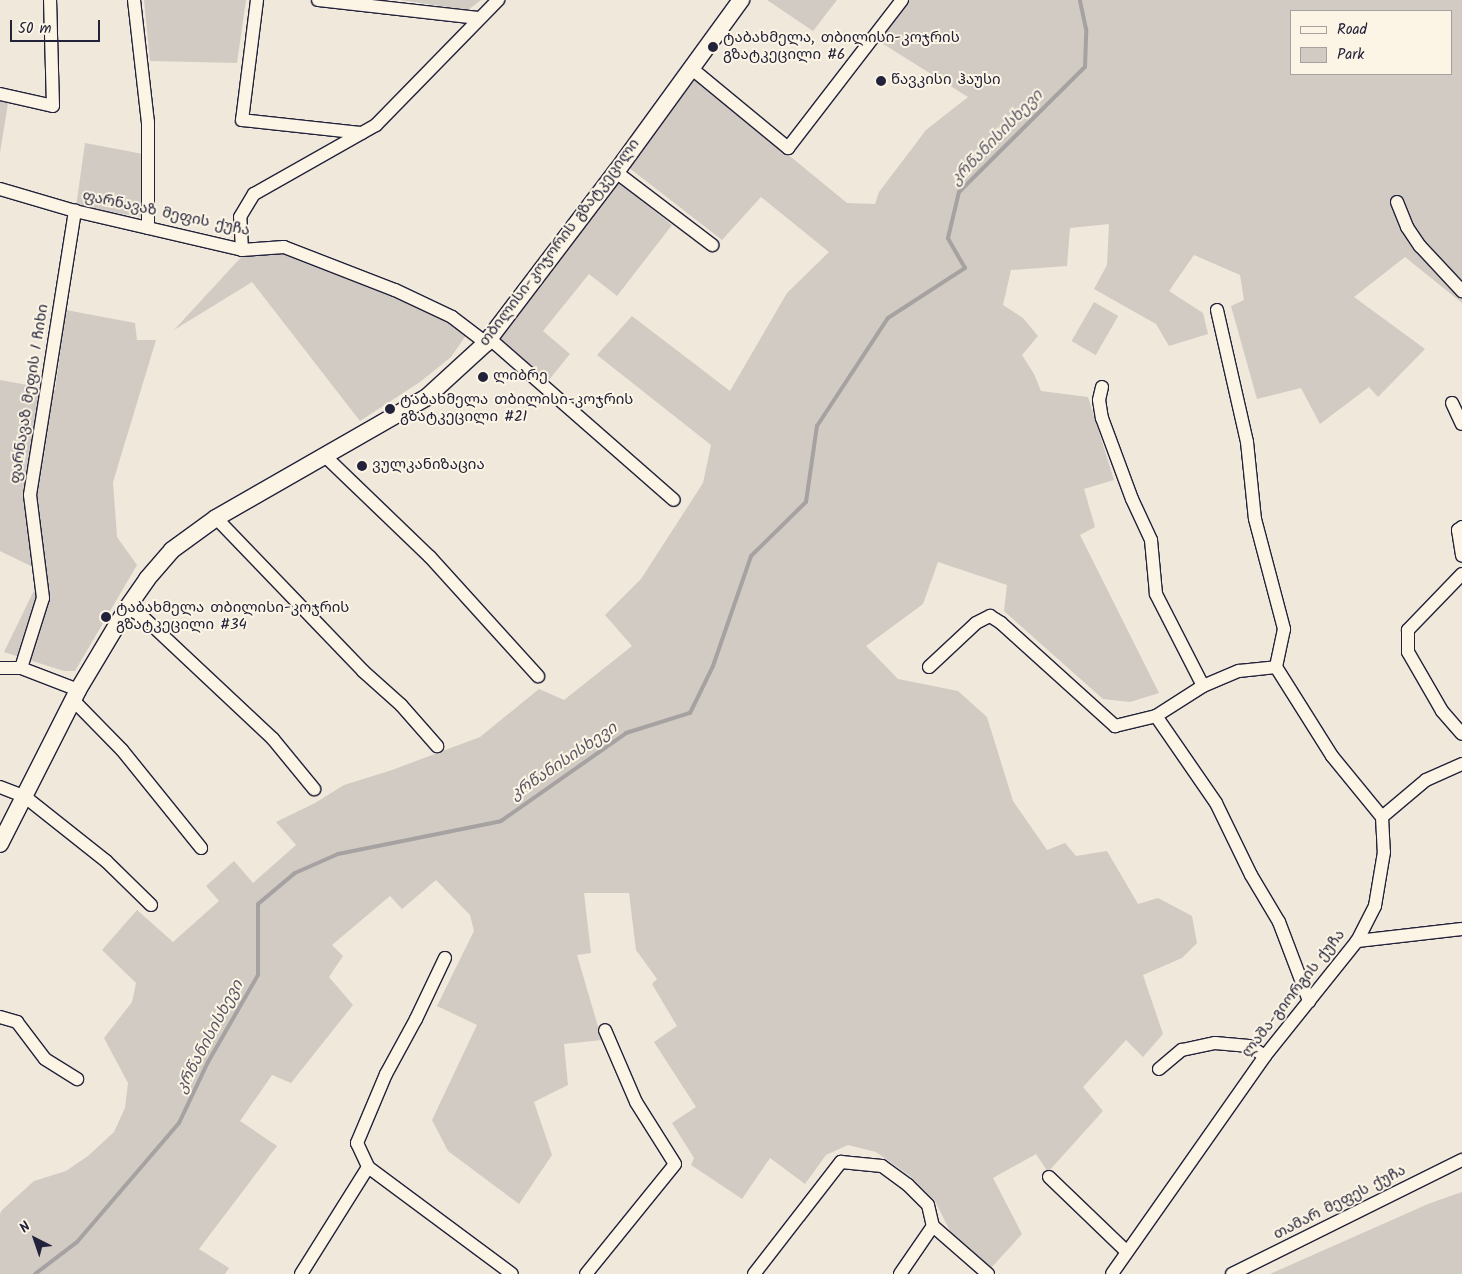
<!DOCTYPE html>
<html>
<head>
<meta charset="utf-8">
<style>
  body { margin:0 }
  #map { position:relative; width:1462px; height:1274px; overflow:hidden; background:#efe8db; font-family:Kalam,"Noto Sans Georgian",sans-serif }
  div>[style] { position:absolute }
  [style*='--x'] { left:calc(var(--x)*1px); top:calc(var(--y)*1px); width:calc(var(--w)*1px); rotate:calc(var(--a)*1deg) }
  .green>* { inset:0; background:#d1cbc3; transform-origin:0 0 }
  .stream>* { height:4px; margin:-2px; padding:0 2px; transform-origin:2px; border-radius:2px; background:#a6a2a2 }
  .roads { filter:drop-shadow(1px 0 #22223b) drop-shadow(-1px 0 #22223b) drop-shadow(0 1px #22223b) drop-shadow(0 -1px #22223b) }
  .minor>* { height:12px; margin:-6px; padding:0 6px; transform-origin:6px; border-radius:6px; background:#fcf5e5 }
  .major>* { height:16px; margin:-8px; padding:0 8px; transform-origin:8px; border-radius:8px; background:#fcf5e5 }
  .dots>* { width:14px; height:14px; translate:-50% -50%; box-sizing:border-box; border:2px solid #fcf5e5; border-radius:50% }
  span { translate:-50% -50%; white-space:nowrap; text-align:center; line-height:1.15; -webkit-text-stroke:4px #fcf5e5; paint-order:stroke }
  .poi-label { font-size:15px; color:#22223b }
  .left { translate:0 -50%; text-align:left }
  .street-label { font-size:15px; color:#22223b }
  .water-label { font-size:16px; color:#575564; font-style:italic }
  .legend { position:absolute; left:1290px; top:10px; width:162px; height:65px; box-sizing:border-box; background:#fcf5e5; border:1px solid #a5a1a1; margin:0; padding:6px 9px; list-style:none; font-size:15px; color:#22223b }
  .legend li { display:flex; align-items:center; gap:10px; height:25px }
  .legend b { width:25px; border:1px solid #a5a1a1 }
  .north { position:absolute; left:10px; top:1214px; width:50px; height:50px; -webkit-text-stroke:4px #fcf5e5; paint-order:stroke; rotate:319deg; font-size:14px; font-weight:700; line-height:20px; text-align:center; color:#22223b }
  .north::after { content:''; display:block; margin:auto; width:18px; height:22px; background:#22223b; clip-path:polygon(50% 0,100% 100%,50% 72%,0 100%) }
  .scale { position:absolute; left:10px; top:20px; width:90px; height:22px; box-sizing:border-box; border:2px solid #22223b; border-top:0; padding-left:6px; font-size:15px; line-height:18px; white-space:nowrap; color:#22223b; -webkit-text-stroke:4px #fcf5e5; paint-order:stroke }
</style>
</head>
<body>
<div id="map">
  <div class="green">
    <i style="clip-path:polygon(144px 0,246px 0,237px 63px,150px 61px)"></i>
    <i style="clip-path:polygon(400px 0,481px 0,468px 10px)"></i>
    <i style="clip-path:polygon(767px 0,837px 0,813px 31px)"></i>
    <i style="clip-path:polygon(evenodd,907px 0,1462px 0,1462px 303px,1405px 257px,1354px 297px,1425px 349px,1378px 397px,1369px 387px,1320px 424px,1301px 388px,1257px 399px,1231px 306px,1244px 300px,1240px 275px,1194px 255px,1169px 291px,1203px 313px,1208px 334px,1169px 346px,1156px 324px,1094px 289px,1107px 265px,1109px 224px,1070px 228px,1067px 266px,1011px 270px,1003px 305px,1023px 318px,1038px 336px,1022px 355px,1034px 374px,1041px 391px,1088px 397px,1114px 480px,1084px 489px,1095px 527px,1080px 535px,1159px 693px,1130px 702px,1103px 699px,1004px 611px,1007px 585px,938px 562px,923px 604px,866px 646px,898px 679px,958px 691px,987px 717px,1013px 801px,1047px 850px,1065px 843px,1076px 856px,1107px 851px,1138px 904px,1158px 898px,1192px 916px,1197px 943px,1182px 958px,1143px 975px,1163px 1034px,1143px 1057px,1126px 1040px,1083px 1087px,1103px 1111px,1048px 1172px,1036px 1154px,993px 1178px,1022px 1234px,991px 1268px,951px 1233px,935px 1201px,910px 1176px,876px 1152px,848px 1145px,826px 1155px,805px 1184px,770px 1158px,742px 1199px,691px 1165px,694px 1158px,672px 1123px,696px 1107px,654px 1042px,677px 1026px,652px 984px,657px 979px,636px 950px,629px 893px,584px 893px,591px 953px,577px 955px,602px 1040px,564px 1044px,568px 1085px,534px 1102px,552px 1155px,519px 1204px,448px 1151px,432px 1120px,477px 1025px,437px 1006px,474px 931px,470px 915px,436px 880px,402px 909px,390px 896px,332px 945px,343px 956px,329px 977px,353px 1005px,291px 1083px,272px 1075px,240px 1121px,277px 1146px,199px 1249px,229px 1268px,225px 1274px,0 1274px,0 1214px,2px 1210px,34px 1181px,66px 1171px,88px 1156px,114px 1132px,125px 1108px,128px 1083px,104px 1038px,132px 1002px,136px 983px,102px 950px,137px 910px,173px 942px,219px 901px,206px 886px,234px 861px,253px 883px,296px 845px,276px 822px,315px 803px,344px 785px,392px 770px,480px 737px,539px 689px,564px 700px,632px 646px,605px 615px,641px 579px,703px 483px,711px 445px,597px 355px,632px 316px,730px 391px,787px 293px,829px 252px,761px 197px,722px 240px,628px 167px,692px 76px,847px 203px,875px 204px,879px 192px,926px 130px,968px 97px,880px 42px,907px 0,1291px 11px,1451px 11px,1451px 74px,1291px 74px,1291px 11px)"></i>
    <i style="clip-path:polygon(0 101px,8px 103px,0 153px)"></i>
    <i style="clip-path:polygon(85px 143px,143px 154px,142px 217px,76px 207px)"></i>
    <i style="clip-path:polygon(617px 181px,672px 225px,617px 296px,589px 274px,543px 331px,570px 354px,548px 381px,497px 338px)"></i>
    <i style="clip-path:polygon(285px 252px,450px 318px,467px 334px,451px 357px,420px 382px,360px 421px,252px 282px,174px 330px,245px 253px)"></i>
    <i style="left:1094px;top:302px;width:28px;height:45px;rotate:30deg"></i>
    <i style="clip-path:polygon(66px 310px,135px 323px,137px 340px,156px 340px,113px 482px,117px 537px,137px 565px,75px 671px,64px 671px,4px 652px,43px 572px,0 551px,0 380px,55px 390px)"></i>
    <i style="clip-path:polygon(1462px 1192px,1462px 1274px,1270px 1274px,1428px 1204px)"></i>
  </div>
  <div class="stream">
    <i style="--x:35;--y:1274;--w:53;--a:-37.3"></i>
    <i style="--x:77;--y:1242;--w:157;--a:-49.4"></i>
    <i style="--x:179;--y:1123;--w:68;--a:-64.6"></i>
    <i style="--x:208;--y:1062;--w:100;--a:-60.1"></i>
    <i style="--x:258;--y:975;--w:71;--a:-90"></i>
    <i style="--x:258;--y:904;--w:48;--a:-40"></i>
    <i style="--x:295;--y:873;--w:47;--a:-23.8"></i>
    <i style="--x:338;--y:854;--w:166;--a:-11.4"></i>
    <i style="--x:501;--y:821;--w:153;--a:-35.1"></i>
    <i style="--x:626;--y:733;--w:67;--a:-17.4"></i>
    <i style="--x:690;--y:713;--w:52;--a:-63.9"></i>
    <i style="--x:713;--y:666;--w:116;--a:-70.9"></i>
    <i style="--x:751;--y:556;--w:77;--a:-44.5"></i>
    <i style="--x:806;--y:502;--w:77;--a:-81.8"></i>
    <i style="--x:817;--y:426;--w:129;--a:-56.7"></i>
    <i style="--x:888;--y:318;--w:92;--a:-33"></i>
    <i style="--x:965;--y:268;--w:34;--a:-120"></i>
    <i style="--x:948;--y:238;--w:47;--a:-76.6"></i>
    <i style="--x:959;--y:192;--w:177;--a:-44.8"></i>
    <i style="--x:1085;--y:67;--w:38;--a:-88"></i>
    <i style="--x:1086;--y:29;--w:30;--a:-102"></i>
  </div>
  <div class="roads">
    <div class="minor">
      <i style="--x:134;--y:0;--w:123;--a:83.5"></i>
      <i style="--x:148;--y:122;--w:106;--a:90"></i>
      <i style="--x:257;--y:0;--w:121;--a:97.1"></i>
      <i style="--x:242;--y:120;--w:120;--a:6.2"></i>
      <i style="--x:318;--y:0;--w:162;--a:6.4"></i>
      <i style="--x:691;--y:68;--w:126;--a:39.5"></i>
      <i style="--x:788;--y:148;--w:187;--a:-52.4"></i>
      <i style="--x:0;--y:94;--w:54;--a:12.8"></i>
      <i style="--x:53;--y:106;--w:106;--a:-91.6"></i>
      <i style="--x:616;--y:172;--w:121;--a:37.2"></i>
      <i style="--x:0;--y:189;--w:78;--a:16.3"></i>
      <i style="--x:75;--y:211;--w:171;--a:13.1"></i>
      <i style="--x:242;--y:250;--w:42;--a:-4.1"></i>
      <i style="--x:284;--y:247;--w:119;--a:21.2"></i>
      <i style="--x:395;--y:290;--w:63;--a:25.3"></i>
      <i style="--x:452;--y:317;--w:43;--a:37.4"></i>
      <i style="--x:1397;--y:202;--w:27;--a:68"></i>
      <i style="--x:1407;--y:227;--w:23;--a:56"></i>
      <i style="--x:1420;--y:246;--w:62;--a:47"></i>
      <i style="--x:242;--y:250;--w:33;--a:-93"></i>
      <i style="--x:240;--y:217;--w:27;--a:-59"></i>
      <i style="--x:254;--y:194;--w:140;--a:-29.5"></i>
      <i style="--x:376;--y:125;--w:175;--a:-45.7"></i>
      <i style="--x:1217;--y:310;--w:135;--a:77.2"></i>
      <i style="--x:1247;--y:442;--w:77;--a:84.1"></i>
      <i style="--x:1255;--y:519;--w:114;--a:75.2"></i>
      <i style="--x:1284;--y:629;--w:39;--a:102"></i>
      <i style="--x:490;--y:339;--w:244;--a:41.2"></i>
      <i style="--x:1102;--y:387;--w:13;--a:103"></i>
      <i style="--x:1099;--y:400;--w:18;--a:81"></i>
      <i style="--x:1102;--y:418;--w:86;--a:69.7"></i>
      <i style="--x:1132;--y:499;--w:45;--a:65.1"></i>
      <i style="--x:1151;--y:540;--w:54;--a:84.7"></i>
      <i style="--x:1156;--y:594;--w:103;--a:62.9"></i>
      <i style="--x:1452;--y:403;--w:23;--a:65"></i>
      <i style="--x:326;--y:457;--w:144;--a:43.9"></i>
      <i style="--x:430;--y:557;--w:161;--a:47.8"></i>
      <i style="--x:216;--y:518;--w:212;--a:46.1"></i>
      <i style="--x:363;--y:671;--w:51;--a:41.8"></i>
      <i style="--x:401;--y:705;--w:55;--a:48.7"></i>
      <i style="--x:1462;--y:527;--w:5;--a:143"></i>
      <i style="--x:1458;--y:530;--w:26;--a:81"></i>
      <i style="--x:1462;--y:574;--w:78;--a:134"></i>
      <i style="--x:1408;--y:630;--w:22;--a:90"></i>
      <i style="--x:1408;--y:652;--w:68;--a:60"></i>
      <i style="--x:1442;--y:711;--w:30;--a:49"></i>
      <i style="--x:127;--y:608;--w:17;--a:28"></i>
      <i style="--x:142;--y:616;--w:180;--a:43.2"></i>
      <i style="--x:273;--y:739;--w:65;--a:50.6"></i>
      <i style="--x:929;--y:667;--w:64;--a:-43.1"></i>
      <i style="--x:976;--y:623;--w:16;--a:-27"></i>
      <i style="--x:990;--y:616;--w:13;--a:32"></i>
      <i style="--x:1001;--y:623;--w:154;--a:42.1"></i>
      <i style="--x:1115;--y:726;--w:42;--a:-13.7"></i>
      <i style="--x:1156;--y:716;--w:56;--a:-32.6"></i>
      <i style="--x:1203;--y:686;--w:39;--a:-23"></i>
      <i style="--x:1239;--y:671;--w:37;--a:-6"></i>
      <i style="--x:1276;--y:667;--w:105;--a:57.8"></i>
      <i style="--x:1332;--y:756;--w:79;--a:50.7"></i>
      <i style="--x:1382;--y:817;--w:35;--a:87"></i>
      <i style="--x:1384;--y:852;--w:55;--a:99.5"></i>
      <i style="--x:1375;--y:906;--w:39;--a:117"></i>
      <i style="--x:1357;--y:941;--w:147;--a:128.7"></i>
      <i style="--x:1265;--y:1056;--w:266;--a:125.1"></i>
      <i style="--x:0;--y:668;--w:21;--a:0"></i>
      <i style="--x:21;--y:668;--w:61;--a:21.1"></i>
      <i style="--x:21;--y:668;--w:73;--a:-72.6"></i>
      <i style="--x:43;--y:598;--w:104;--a:-97.2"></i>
      <i style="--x:30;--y:495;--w:288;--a:-81"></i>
      <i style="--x:73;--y:700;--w:70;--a:45.6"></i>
      <i style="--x:122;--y:750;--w:126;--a:51.1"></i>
      <i style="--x:1156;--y:716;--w:106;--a:55.4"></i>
      <i style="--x:1216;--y:803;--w:80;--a:64.1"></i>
      <i style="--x:1251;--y:875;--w:55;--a:59.2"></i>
      <i style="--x:1279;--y:922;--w:85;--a:69.2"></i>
      <i style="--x:0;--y:787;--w:26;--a:21"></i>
      <i style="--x:24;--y:796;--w:105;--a:38.4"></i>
      <i style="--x:106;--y:861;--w:63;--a:44.4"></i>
      <i style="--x:1382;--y:817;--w:57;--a:-40.1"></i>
      <i style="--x:1426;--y:780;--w:39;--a:-24"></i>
      <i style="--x:1357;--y:941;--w:106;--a:-6.5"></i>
      <i style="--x:445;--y:958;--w:68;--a:115.4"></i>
      <i style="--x:416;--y:1019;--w:63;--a:118.6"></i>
      <i style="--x:386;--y:1074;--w:75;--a:112.8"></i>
      <i style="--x:357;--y:1143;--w:26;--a:65"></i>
      <i style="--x:368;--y:1167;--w:179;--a:36.6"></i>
      <i style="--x:0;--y:1017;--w:18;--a:16"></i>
      <i style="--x:17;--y:1022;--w:46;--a:52.9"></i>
      <i style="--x:45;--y:1059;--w:38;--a:32"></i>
      <i style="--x:1159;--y:1069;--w:30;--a:-40"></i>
      <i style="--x:1182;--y:1050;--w:34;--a:-12"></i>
      <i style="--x:1215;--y:1043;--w:34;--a:5"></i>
      <i style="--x:1249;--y:1046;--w:19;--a:32"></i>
      <i style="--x:1049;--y:1177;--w:107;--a:43.9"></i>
      <i style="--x:301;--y:1274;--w:126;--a:-57.9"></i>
      <i style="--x:586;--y:1274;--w:141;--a:-51"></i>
      <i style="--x:675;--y:1164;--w:73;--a:-122.2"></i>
      <i style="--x:636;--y:1102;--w:78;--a:-113.3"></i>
      <i style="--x:754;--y:1274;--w:142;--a:-52.2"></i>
      <i style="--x:841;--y:1162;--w:41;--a:5.6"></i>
      <i style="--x:882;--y:1166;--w:32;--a:36"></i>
      <i style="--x:908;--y:1185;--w:28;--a:45"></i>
      <i style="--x:928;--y:1205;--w:22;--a:77"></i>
      <i style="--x:933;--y:1226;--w:73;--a:41.1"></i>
      <i style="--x:900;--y:1274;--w:58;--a:-55.5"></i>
      <i style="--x:1232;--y:1274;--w:257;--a:-26.4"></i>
    </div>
    <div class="major">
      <i style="--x:0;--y:844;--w:173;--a:-63.1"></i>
      <i style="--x:78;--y:690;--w:96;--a:-59.1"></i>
      <i style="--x:127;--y:608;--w:35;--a:-55"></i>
      <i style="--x:147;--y:579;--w:38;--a:-49"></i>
      <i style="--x:172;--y:550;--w:54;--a:-36"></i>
      <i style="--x:216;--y:518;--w:243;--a:-29.8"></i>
      <i style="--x:427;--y:397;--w:80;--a:-42.5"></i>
      <i style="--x:486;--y:343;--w:215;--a:-52.8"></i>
      <i style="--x:616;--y:172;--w:213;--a:-54"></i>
    </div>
  </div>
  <div class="dots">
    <i style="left:713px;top:47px;background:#22223b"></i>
    <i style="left:881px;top:81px;background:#22223b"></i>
    <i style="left:483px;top:377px;background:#22223b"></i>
    <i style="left:390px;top:409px;background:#22223b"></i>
    <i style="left:362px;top:466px;background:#22223b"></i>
    <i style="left:106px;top:617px;background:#22223b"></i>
  </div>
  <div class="poi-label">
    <span class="left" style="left:723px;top:47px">ტაბახმელა, თბილისი-კოჯრის<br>გზატკეცილი #6</span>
    <span class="left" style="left:891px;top:81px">წავკისი ჰაუსი</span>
    <span class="left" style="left:493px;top:377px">ლიბრე</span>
    <span class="left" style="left:400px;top:409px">ტაბახმელა თბილისი-კოჯრის<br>გზატკეცილი #21</span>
    <span class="left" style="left:372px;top:466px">ვულკანიზაცია</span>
    <span class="left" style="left:116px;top:617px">ტაბახმელა თბილისი-კოჯრის<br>გზატკეცილი #34</span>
  </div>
  <div class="street-label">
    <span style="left:166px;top:214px;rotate:12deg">ფარნავაზ მეფის ქუჩა</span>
    <span style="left:560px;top:243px;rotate:-53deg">თბილისი-კოჯორის გზატკეცილი</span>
    <span style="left:30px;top:394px;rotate:-81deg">ფარნავაზ მეფის I ჩიხი</span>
    <span style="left:1294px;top:994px;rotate:-52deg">ლაშა-გიორგის ქუჩა</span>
    <span style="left:1340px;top:1203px;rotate:-27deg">თამარ მეფეს ქუჩა</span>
  </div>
  <div class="water-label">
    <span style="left:997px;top:138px;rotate:-46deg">კრწანისისხევი</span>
    <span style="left:564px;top:762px;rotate:-34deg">კრწანისისხევი</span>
    <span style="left:210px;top:1037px;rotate:-62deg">კრწანისისხევი</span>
  </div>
  <ul class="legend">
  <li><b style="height:6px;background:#fcf5e5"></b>Road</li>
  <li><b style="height:14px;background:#d1cbc3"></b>Park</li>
  </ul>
  <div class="north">N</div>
  <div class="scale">50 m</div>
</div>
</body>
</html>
